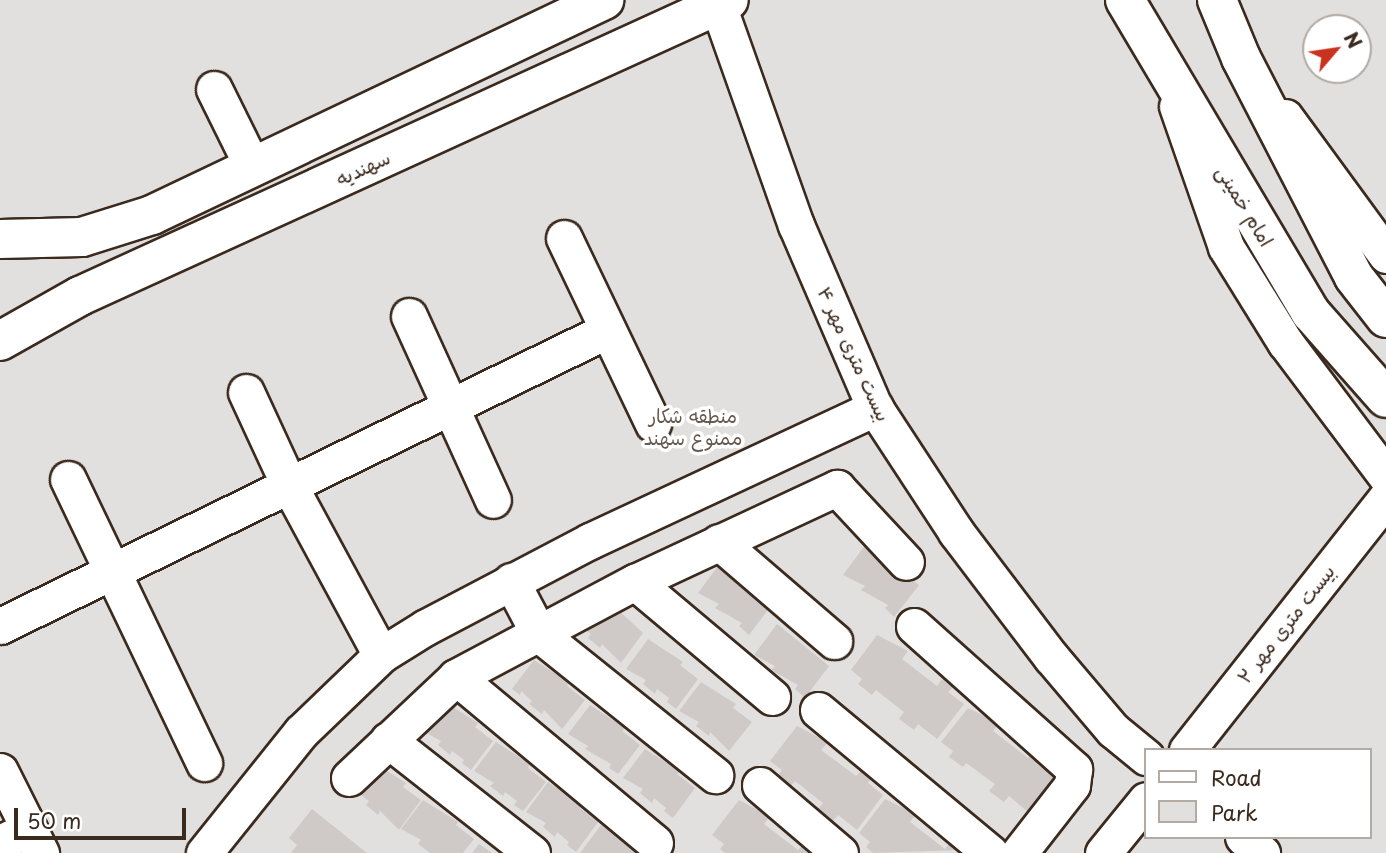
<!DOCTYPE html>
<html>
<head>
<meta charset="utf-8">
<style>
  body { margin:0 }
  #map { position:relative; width:1386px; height:853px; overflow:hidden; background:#fff; font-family:"Playpen Sans","Playpen Sans Arabic",sans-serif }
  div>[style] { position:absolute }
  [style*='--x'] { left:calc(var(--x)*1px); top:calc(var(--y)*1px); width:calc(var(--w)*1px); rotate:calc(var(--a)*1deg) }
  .green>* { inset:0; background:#e2e0de }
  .building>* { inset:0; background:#cfcac7 }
  .roads { filter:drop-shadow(2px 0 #3b2a1e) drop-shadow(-2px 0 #3b2a1e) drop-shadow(0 2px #3b2a1e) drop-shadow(0 -2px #3b2a1e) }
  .minor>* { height:35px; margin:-17.5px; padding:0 17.5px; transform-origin:17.5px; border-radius:17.5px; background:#fff }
  .major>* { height:38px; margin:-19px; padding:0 19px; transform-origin:19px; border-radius:19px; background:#fff }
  span { translate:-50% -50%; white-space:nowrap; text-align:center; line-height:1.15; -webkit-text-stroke:7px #fff; paint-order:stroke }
  .street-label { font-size:19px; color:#3b2a1e }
  .park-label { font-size:19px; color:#65584e }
  .legend { position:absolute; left:1144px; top:748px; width:228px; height:91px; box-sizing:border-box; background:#fff; border:2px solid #b1aaa5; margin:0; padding:9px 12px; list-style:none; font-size:21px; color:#3b2a1e }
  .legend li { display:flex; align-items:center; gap:14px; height:35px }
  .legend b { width:35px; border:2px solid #b1aaa5 }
  .north { position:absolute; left:1302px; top:14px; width:70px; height:70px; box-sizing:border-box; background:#fff; border:2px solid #b1aaa5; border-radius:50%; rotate:61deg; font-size:19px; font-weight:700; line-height:28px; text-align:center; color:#3b2a1e }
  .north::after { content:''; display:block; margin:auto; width:24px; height:32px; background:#c8321e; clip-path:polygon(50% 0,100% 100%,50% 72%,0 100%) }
  .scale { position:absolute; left:14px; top:808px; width:172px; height:32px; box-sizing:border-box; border:4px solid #3b2a1e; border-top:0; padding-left:9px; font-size:21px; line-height:24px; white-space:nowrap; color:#3b2a1e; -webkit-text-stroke:5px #fff; paint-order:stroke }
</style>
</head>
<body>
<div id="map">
  <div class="green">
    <i style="clip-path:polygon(evenodd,0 0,1386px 0,1386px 853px,0 853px,0 0,1316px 28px,1358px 28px,1358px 70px,1316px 70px,1316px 28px,0 0,1146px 750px,1370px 750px,1370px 837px,1146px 837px,1146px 750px)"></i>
  </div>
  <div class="building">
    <i style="clip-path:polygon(866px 544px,919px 585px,894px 617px,885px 608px,888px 605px,861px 590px,865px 586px,843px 575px)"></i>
    <i style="clip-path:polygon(721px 562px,773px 603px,749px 635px,739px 626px,742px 623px,715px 608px,719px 604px,698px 593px)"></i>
    <i style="clip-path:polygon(612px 604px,643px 633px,621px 663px,602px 644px,600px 648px,588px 638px,591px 634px,579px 625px)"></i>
    <i style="clip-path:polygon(777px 624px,829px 666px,805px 698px,795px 689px,798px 685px,771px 670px,775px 666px,754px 655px)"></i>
    <i style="clip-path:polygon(877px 635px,908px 651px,902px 659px,937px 686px,942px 679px,953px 687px,948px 692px,964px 704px,937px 739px,918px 724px,914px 730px,899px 719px,904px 712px,876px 690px,872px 695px,858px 684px,862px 679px,851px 670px)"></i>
    <i style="clip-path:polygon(648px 639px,683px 662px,680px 665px,698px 679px,676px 709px,667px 702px,669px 698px,657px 689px,655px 694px,643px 684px,646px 680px,626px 669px)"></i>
    <i style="clip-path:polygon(534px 660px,569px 682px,567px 686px,585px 700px,562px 729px,544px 710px,542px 714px,529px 704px,532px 701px,521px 691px,520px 695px,512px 689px)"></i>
    <i style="clip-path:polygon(701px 682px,736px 704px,733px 708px,752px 722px,729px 751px,710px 732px,709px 736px,696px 726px,699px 722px,679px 711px)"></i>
    <i style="clip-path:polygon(443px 701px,478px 723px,475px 727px,493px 741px,471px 770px,462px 763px,464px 760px,452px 751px,450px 755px,438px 745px,441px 741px,421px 730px)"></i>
    <i style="clip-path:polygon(590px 705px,625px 728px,622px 731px,640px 745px,618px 774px,609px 768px,611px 764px,585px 749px,588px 746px,568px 734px)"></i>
    <i style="clip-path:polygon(968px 708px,999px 723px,993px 731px,1028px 758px,1033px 751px,1043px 759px,1039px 765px,1055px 777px,1028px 812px,1009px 796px,1004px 802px,989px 791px,995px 784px,966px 763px,963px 767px,949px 757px,953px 751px,941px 742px)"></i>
    <i style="clip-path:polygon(797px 726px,828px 742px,821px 750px,856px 776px,862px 770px,872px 777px,868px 783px,883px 795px,857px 830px,838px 815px,833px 821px,818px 809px,823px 803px,795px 781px,791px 786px,778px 775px,782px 770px,770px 761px)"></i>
    <i style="clip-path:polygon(496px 742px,530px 764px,528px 768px,546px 782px,523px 811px,514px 805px,517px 801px,505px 792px,503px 796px,490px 786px,494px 783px,474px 771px)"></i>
    <i style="clip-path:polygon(645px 749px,680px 771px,677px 774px,695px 788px,673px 818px,664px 811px,666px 808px,654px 798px,652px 803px,640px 793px,643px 789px,623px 778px)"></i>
    <i style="clip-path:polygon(371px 761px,406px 783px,403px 787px,421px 800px,399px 830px,380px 811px,378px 815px,366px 805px,369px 801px,357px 792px,356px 795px,349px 790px)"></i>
    <i style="clip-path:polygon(548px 782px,583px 805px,580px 808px,598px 822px,576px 852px,567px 845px,569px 842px,557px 832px,555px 837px,543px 827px,546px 823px,526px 812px)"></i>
    <i style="clip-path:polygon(885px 799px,916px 814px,910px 822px,945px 849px,950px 842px,960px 850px,873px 853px,866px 847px,870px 842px,859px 833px)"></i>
    <i style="clip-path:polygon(423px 800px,458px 822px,456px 825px,474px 839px,463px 853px,430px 853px,418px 844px,421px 840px,401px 829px)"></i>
    <i style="clip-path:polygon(739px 800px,770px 816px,764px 824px,798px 850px,804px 844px,813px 853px,725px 853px,720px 849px,724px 844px,712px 835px)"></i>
    <i style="clip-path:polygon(312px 809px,367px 853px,291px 853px,297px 845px,289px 838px)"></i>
    <i style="clip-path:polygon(601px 825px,636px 847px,637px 853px,580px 853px)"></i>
    <i style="clip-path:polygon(479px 844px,492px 853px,472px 853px)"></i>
  </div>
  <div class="roads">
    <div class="minor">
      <i style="--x:718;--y:5;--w:233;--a:70.5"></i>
      <i style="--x:796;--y:225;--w:199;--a:66.7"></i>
      <i style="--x:875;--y:408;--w:148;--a:56.8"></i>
      <i style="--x:956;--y:532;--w:157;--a:52.8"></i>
      <i style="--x:1051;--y:657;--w:96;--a:49.7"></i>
      <i style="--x:1113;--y:730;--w:43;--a:39.3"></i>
      <i style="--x:214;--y:89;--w:86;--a:63.7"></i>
      <i style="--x:1177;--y:106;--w:149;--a:70.8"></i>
      <i style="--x:1226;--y:247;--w:112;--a:58.2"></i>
      <i style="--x:1285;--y:342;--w:168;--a:53"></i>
      <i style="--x:1285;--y:117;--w:171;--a:53.8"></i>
      <i style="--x:564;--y:238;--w:206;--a:64.4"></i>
      <i style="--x:409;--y:316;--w:202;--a:65.5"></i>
      <i style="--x:246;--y:392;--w:102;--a:65.2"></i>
      <i style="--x:289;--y:485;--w:193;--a:61.6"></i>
      <i style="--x:68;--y:479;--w:315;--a:64.4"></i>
      <i style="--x:719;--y:542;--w:152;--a:40.7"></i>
      <i style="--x:511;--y:581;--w:60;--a:62.2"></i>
      <i style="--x:539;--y:634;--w:226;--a:38.7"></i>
      <i style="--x:635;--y:582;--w:179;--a:40"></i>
      <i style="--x:0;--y:626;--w:676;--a:-25.96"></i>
      <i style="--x:914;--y:626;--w:215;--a:41.8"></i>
      <i style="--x:1074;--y:769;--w:16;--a:97"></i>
      <i style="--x:1072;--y:785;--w:86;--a:127.9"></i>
      <i style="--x:456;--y:677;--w:259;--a:39.8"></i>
      <i style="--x:818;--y:710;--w:224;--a:39.7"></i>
      <i style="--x:388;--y:740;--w:183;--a:38.1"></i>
      <i style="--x:1187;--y:750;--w:321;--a:-51.7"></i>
      <i style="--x:0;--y:771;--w:92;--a:63.4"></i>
      <i style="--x:349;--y:778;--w:147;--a:-43.3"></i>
      <i style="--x:456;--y:677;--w:203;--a:-28"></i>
      <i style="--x:635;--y:582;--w:223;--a:-25"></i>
      <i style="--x:837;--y:488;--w:101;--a:47"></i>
      <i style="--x:760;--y:785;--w:105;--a:40.4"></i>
      <i style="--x:1243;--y:837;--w:25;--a:40"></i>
      <i style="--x:0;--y:843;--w:32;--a:-26"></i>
      <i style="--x:204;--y:853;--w:155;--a:-51.3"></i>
      <i style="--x:301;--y:732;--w:111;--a:-43.9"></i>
      <i style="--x:381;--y:655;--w:53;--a:-31.9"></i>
      <i style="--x:426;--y:627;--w:185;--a:-27.7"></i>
      <i style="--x:590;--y:541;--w:315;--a:-25"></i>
      <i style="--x:1103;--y:853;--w:68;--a:-50.9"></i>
    </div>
    <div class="major">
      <i style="--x:1125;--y:0;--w:364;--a:59.3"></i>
      <i style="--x:1311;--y:313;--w:113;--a:48.6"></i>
      <i style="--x:1217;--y:0;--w:63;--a:67.5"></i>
      <i style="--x:1241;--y:58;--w:246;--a:62.7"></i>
      <i style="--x:1354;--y:277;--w:52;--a:52"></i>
      <i style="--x:0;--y:239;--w:82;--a:-1.4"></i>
      <i style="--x:82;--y:237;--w:73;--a:-17.4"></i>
      <i style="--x:152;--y:215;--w:501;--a:-25.44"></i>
      <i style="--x:0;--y:341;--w:92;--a:-29.4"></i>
      <i style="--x:80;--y:296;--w:713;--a:-24.52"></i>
    </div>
  </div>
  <div class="street-label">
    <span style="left:363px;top:168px;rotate:-25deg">سهندیه</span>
    <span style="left:1245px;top:206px;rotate:59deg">امام خمینی</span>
    <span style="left:854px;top:354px;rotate:65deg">بیست متری مهر ۴</span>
    <span style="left:1286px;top:624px;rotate:-52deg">بیست متری مهر ۲</span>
  </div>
  <div class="park-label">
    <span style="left:693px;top:427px">منطقه شکار<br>ممنوع سهند</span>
  </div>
  <ul class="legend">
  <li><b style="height:9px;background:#fff"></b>Road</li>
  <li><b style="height:19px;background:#e2e0de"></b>Park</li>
  </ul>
  <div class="north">N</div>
  <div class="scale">50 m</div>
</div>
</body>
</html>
